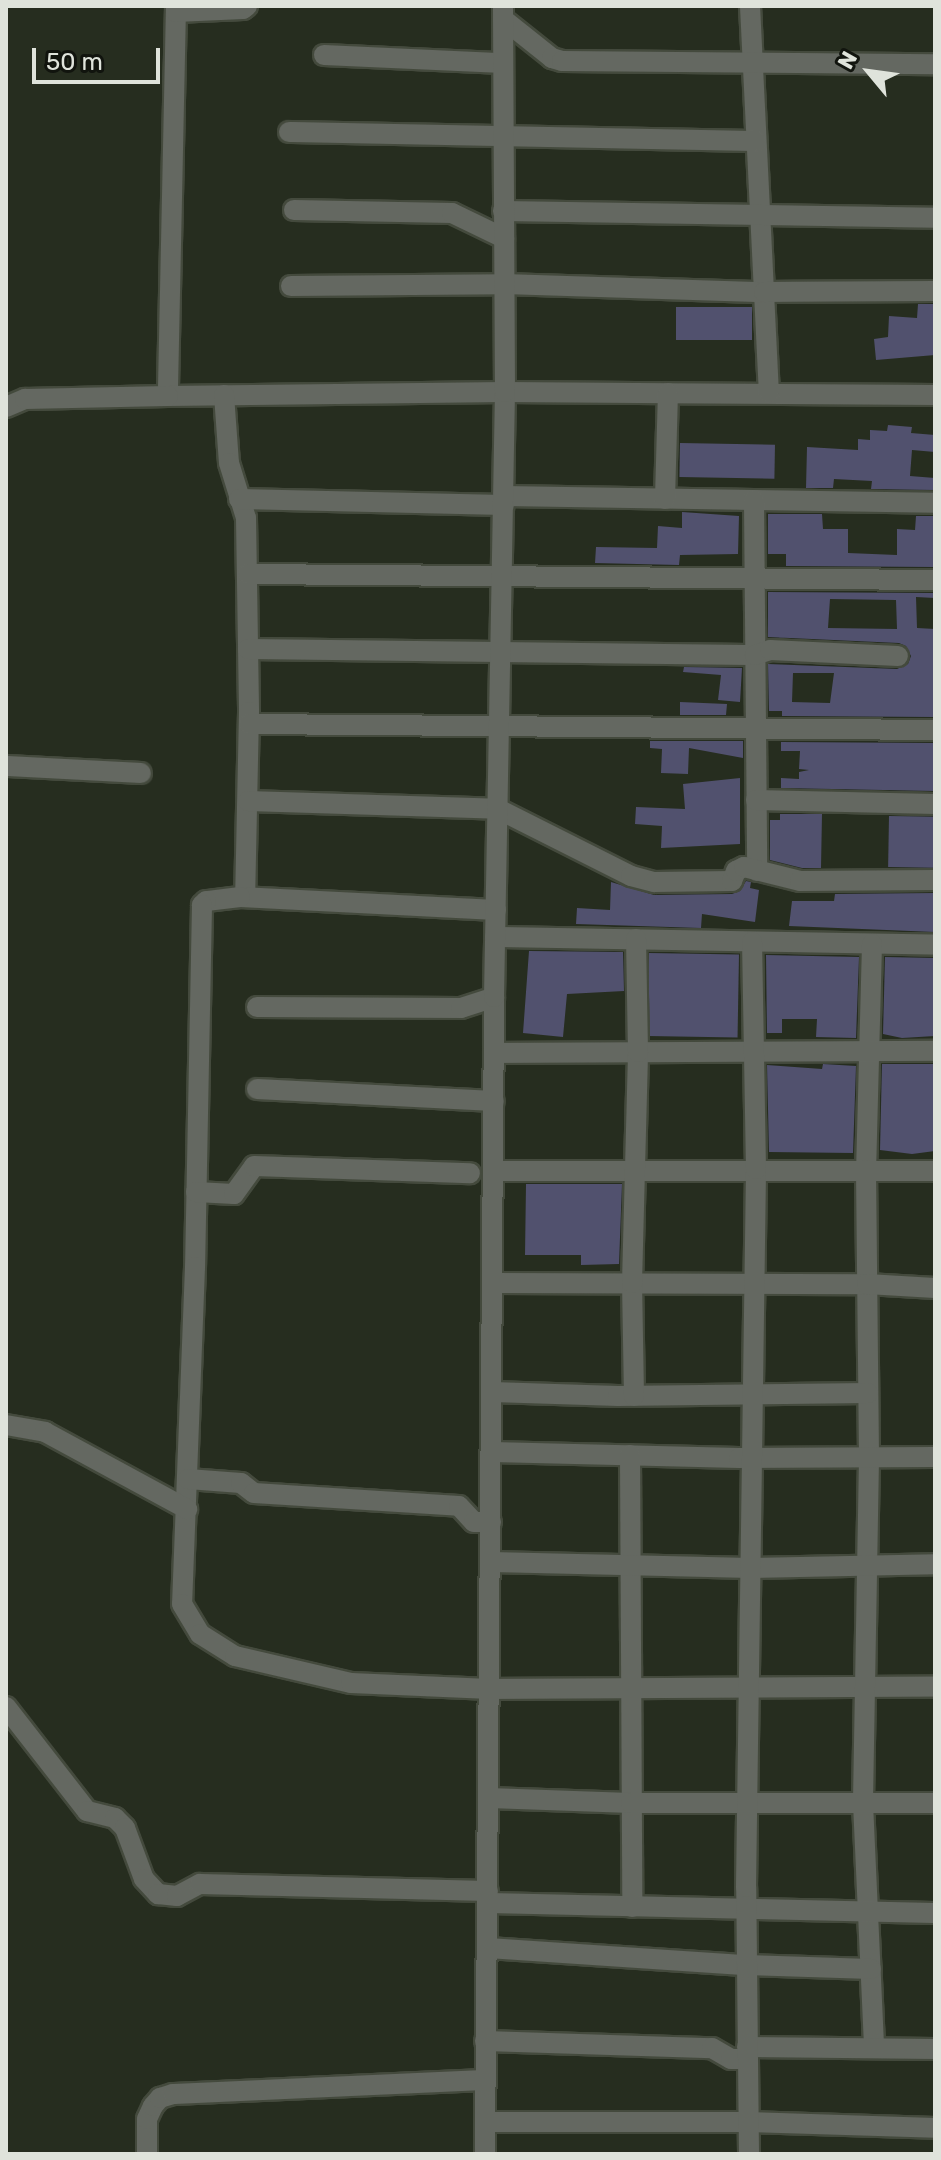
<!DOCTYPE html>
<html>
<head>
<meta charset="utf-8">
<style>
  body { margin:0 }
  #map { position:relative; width:941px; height:2160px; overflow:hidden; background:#262d1f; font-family:Rubik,sans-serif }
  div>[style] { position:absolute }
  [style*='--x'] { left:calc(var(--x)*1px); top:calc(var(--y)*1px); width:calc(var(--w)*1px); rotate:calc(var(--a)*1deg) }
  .building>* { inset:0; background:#51516e; transform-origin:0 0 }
  .roads { filter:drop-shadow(2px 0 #444a3d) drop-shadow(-2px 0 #444a3d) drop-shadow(0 2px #444a3d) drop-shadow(0 -2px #444a3d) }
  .minor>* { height:20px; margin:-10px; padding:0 10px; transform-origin:10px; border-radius:10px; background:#646861 }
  span { translate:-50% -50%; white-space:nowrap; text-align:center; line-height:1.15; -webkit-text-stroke:6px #11140e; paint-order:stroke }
  .frame { position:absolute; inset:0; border:8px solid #dfe3db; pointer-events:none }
  .north { position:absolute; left:829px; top:32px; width:80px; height:80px; -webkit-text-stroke:6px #11140e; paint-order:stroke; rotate:299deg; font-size:22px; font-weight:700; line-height:32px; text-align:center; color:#dfe3db }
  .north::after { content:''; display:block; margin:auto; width:28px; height:36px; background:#dfe3db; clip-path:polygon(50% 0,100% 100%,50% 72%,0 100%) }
  .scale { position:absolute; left:32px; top:48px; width:128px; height:36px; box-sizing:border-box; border:4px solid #dfe3db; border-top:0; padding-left:10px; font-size:24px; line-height:28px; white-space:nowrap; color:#dfe3db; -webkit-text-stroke:6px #11140e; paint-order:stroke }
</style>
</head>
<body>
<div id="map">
  <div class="building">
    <i style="clip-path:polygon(918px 304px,935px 304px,935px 355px,876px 360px,874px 339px,888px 337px,889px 316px,917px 318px)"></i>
    <i style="left:676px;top:307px;width:76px;height:33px"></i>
    <i style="clip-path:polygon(888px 425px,912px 427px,911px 433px,935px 435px,935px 452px,912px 450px,910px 476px,935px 478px,935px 490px,871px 489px,872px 481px,834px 479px,833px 488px,806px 488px,807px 447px,858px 450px,858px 439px,870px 440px,870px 430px,887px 431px)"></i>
    <i style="left:680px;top:443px;width:95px;height:34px;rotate:1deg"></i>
    <i style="clip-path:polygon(682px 512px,739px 516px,738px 554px,680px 555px,679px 565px,595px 563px,596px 547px,657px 548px,658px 526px,682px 528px)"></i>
    <i style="clip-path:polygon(768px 514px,822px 514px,823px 529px,848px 529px,848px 553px,897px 555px,897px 529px,915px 530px,916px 516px,935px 516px,935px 567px,786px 566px,786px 554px,768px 554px)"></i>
    <i style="clip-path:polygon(evenodd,768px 592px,935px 593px,935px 598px,916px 597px,917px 628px,935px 629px,935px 717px,782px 716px,782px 711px,769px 711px,768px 664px,897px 669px,908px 664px,911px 656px,906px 646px,899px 643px,768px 637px,768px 592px,830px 599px,896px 600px,897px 629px,828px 628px,830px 599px,768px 592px,793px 673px,834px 673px,830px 703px,792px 702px,793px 673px)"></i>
    <i style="clip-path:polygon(684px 667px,742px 668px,740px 702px,718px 700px,721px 675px,683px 672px)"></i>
    <i style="clip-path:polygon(680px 702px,727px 704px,726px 715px,680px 715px)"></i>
    <i style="clip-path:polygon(650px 741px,743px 741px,743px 758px,689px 748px,688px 774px,661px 773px,662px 749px,650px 748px)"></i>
    <i style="clip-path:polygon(781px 742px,935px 743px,935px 791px,781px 788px,781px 778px,799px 779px,799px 772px,809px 770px,799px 769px,800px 751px,781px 751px)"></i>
    <i style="clip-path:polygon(740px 778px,740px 844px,661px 848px,662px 826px,635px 824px,636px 807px,685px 809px,683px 784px)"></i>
    <i style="clip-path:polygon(780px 814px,822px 814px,821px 868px,802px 868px,770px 860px,770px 820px,780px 820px)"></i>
    <i style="left:889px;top:816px;width:46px;height:51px;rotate:1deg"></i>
    <i style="clip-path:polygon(746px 881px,751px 882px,750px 888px,759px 890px,755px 922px,702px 914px,701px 928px,576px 924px,577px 908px,610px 910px,611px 882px,654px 895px,732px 894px,740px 891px)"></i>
    <i style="clip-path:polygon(935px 893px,935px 932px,789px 926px,792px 901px,834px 901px,835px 894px)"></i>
    <i style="clip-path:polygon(529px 951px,623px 952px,624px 991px,567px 994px,563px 1037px,523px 1033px)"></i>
    <i style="left:649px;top:953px;width:90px;height:83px;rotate:1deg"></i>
    <i style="clip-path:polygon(766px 955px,859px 957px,856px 1038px,816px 1037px,817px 1019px,782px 1019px,782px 1033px,767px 1033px)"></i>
    <i style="clip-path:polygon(885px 957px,935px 958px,935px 1036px,902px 1038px,883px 1034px)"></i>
    <i style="clip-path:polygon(823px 1064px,856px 1066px,853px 1153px,769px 1152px,767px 1065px,822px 1069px)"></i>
    <i style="clip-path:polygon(882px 1064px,935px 1064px,935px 1151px,912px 1154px,880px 1150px)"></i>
    <i style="clip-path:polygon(526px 1184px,622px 1184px,619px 1264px,581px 1265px,581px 1255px,525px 1255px)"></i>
  </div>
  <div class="roads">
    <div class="minor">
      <i style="--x:176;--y:6;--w:390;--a:91.2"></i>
      <i style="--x:168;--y:396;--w:337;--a:-0.7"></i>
      <i style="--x:505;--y:392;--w:430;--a:0.4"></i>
      <i style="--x:750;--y:6;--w:387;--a:87.2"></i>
      <i style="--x:176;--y:12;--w:67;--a:-2.6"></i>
      <i style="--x:243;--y:9;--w:5;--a:-37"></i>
      <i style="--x:503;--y:19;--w:63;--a:38.5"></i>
      <i style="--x:552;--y:58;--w:10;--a:17"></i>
      <i style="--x:562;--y:61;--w:373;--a:0.5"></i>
      <i style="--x:324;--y:55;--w:179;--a:2.6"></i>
      <i style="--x:289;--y:132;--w:467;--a:1.1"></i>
      <i style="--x:294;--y:210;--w:158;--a:1.1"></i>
      <i style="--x:452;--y:213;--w:58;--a:25.7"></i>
      <i style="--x:503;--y:211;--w:432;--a:0.9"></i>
      <i style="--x:291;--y:286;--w:213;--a:-0.5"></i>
      <i style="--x:504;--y:284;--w:260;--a:1.8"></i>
      <i style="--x:764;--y:292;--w:171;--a:-0.3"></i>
      <i style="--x:224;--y:395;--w:68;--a:85.8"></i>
      <i style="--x:229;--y:463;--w:58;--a:72.8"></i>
      <i style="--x:246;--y:518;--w:194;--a:89.1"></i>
      <i style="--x:249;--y:712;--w:185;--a:91.2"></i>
      <i style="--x:6;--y:407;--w:21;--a:-23"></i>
      <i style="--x:25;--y:399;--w:143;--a:-1.2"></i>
      <i style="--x:504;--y:496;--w:431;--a:0.9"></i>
      <i style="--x:239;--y:499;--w:265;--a:1.3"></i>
      <i style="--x:665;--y:499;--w:106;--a:-88.4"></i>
      <i style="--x:754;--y:500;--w:371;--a:89.5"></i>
      <i style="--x:248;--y:574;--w:687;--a:0.5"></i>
      <i style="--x:248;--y:649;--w:507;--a:0.68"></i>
      <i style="--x:755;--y:655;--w:16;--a:-18"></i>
      <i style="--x:770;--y:650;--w:128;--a:2.7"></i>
      <i style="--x:249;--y:724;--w:686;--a:0.5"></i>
      <i style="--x:6;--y:766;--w:135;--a:3"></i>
      <i style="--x:756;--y:800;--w:179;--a:1.3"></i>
      <i style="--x:248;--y:801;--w:250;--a:1.8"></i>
      <i style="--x:498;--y:809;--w:149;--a:26.7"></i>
      <i style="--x:631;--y:876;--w:24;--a:15"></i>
      <i style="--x:654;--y:882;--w:78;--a:-0.7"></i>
      <i style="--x:732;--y:881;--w:11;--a:-68"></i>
      <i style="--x:736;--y:871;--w:9;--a:-27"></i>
      <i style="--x:744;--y:867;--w:58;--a:14"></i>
      <i style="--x:800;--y:881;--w:135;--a:-0.4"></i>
      <i style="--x:496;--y:910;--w:256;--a:-177.1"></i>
      <i style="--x:240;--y:897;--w:34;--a:173"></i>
      <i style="--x:206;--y:901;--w:6;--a:135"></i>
      <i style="--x:202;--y:905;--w:362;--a:91.1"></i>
      <i style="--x:195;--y:1267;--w:337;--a:92.2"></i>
      <i style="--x:182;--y:1604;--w:35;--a:59"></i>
      <i style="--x:200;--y:1634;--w:41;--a:32.2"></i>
      <i style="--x:235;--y:1656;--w:119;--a:13.1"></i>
      <i style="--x:351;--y:1683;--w:139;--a:2.5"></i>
      <i style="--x:490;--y:1689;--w:445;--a:-0.3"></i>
      <i style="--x:495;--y:937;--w:440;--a:1"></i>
      <i style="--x:872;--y:944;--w:226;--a:91.5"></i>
      <i style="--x:866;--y:1170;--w:288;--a:89.4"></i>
      <i style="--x:869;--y:1458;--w:345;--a:91"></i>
      <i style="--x:863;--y:1803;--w:245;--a:87.4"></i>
      <i style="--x:257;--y:1007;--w:204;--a:0.3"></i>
      <i style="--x:461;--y:1008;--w:35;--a:-18"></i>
      <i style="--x:494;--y:1053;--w:441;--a:-0.3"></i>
      <i style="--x:257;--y:1089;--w:237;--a:2.9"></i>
      <i style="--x:495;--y:1171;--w:440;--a:0"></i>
      <i style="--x:196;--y:1192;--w:38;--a:3"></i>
      <i style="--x:234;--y:1194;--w:34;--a:-54"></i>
      <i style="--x:254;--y:1166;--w:216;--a:1.9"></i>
      <i style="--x:493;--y:1283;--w:374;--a:0.2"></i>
      <i style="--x:867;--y:1284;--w:68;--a:3.4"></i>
      <i style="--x:492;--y:1392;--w:126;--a:1.8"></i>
      <i style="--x:618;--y:1396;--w:250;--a:-0.7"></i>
      <i style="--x:634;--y:1396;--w:113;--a:-91"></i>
      <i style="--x:632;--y:1283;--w:231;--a:-88.5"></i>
      <i style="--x:638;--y:1052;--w:113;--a:-91"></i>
      <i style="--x:6;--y:1425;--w:40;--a:10"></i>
      <i style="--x:45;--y:1432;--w:162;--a:28.5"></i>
      <i style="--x:492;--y:1452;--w:247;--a:1.4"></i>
      <i style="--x:739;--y:1458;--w:196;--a:-0.3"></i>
      <i style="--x:630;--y:1455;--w:452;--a:89.7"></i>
      <i style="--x:188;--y:1479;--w:53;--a:4.3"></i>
      <i style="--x:241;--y:1483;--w:16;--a:38"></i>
      <i style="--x:254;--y:1493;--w:205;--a:3.6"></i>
      <i style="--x:459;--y:1506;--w:22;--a:47"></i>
      <i style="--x:474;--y:1522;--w:17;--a:0"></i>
      <i style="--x:491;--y:1562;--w:260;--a:1.3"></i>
      <i style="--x:751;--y:1568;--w:184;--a:-1.2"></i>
      <i style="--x:6;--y:1707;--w:132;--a:52.1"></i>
      <i style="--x:87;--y:1811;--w:29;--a:14"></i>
      <i style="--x:115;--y:1818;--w:14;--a:45"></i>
      <i style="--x:125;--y:1828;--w:54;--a:69.6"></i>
      <i style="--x:144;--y:1879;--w:21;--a:47"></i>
      <i style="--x:158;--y:1894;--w:19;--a:6"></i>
      <i style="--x:177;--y:1896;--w:26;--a:-28"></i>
      <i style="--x:200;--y:1884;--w:288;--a:1.4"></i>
      <i style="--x:489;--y:1798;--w:142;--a:2"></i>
      <i style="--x:631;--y:1803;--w:304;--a:0"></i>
      <i style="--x:488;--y:1903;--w:447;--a:1.3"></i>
      <i style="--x:488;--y:1948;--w:259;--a:3.8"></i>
      <i style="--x:746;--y:1965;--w:125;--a:1.8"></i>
      <i style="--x:485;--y:2041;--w:227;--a:1.8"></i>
      <i style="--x:712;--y:2048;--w:22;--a:30"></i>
      <i style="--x:731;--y:2059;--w:16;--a:0"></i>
      <i style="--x:747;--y:2047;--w:188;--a:0.6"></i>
      <i style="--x:486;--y:2122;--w:262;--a:0"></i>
      <i style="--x:748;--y:2122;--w:187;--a:1.8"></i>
      <i style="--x:147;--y:2154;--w:35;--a:-90"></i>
      <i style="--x:147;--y:2119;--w:14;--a:-65"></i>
      <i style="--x:153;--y:2106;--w:11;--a:-49"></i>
      <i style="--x:160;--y:2098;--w:14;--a:-17"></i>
      <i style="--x:173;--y:2094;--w:312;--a:-2.6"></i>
      <i style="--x:485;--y:2154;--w:1157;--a:-89.55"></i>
      <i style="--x:494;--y:997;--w:605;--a:-88.96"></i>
      <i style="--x:505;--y:392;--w:386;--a:-90.3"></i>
      <i style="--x:749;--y:2154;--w:267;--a:-90.6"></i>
      <i style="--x:746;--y:1887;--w:718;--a:-89.2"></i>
      <i style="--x:756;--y:1169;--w:227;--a:-91"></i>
    </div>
  </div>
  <div class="frame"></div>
  <div class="north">N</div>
  <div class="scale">50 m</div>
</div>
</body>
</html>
